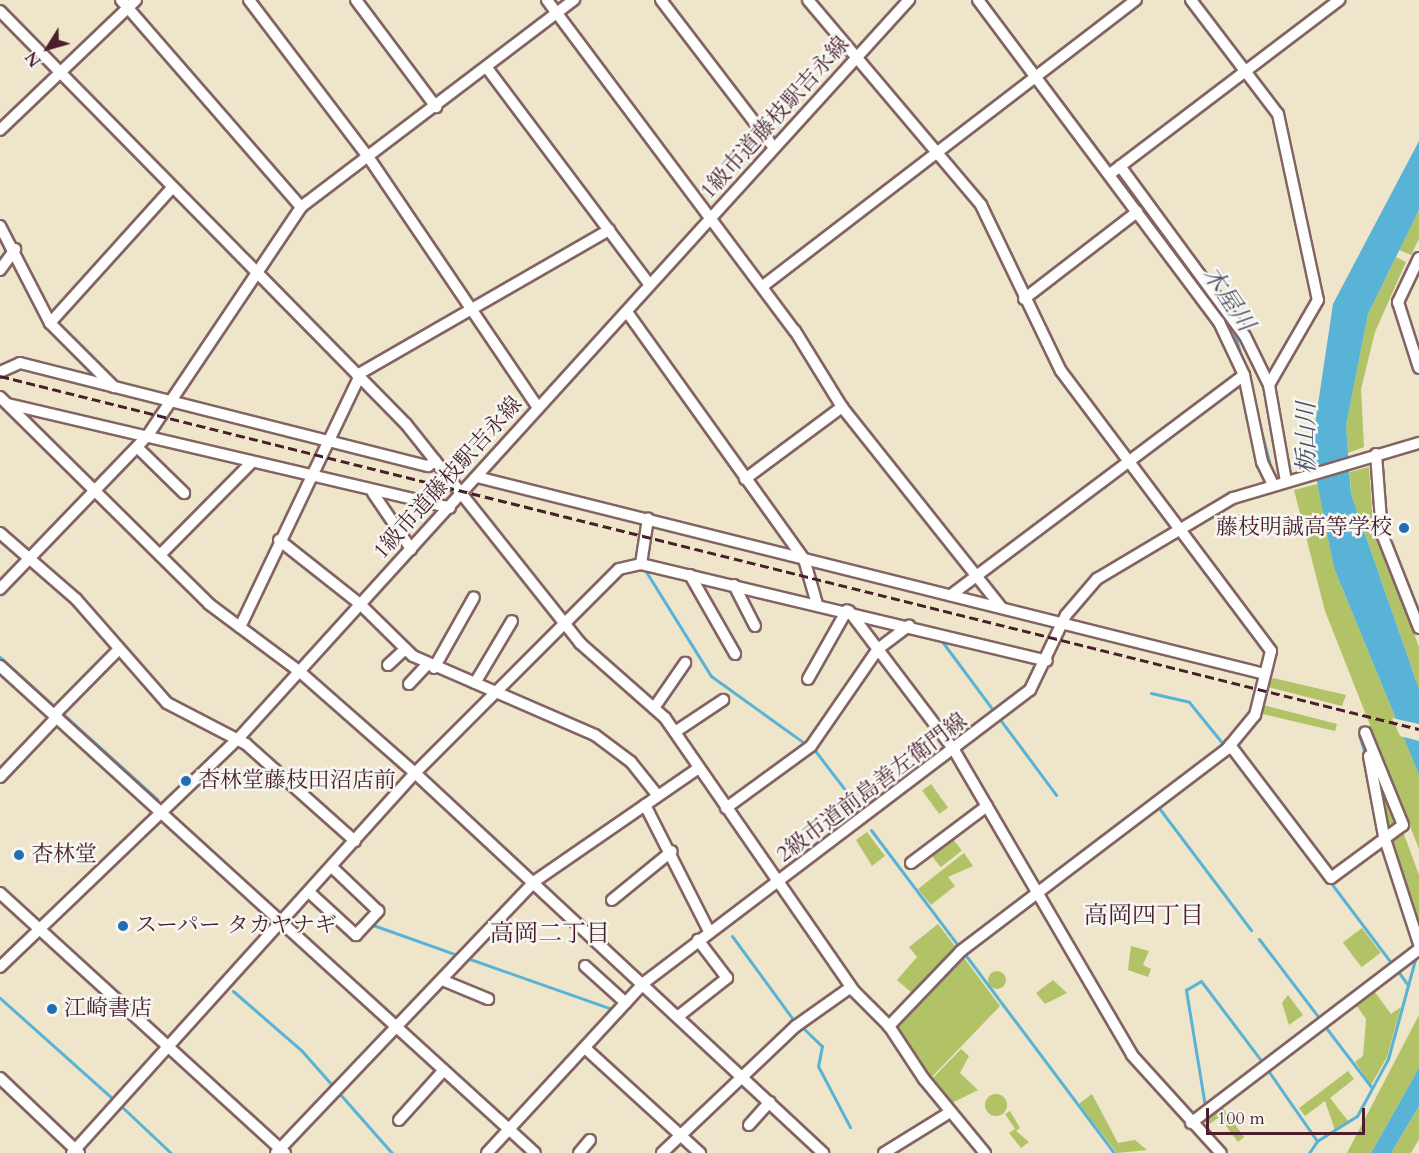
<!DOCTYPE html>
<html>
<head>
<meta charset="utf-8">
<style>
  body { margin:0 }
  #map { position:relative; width:1419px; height:1153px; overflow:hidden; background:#eee5cb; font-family:Cardo,"Noto Serif JP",serif }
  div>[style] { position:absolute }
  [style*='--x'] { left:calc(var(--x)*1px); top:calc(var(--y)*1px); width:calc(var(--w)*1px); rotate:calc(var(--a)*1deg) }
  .green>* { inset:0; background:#b1c366; transform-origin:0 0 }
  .round { border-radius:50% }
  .water>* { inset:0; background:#58b3d6 }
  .pier>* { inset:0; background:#eee5cb }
  .stream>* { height:3px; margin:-1.5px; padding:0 1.5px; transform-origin:1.5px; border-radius:1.5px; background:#58b3d6 }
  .roads { filter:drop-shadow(2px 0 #836463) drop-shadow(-2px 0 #836463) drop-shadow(0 2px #836463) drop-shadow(0 -2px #836463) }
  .minor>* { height:10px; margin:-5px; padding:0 5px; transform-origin:5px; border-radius:5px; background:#fff }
  .rail>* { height:3px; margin-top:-1.5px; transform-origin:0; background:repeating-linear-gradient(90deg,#4a1f2b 0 9px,transparent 0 13.5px) }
  .dots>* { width:16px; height:16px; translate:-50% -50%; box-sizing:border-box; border:3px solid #f6f6f2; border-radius:50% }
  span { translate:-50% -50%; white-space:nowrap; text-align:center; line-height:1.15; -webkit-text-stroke:5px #f6f6f2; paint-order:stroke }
  .street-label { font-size:22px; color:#4a1f2b }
  .poi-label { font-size:22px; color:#4a1f2b }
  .right { translate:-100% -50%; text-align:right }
  .left { translate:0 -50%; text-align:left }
  .water-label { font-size:24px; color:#4f5367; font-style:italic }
  .neighbourhood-label { font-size:24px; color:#4a1f2b }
  .north { position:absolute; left:18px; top:18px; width:60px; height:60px; -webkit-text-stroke:4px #f6f6f2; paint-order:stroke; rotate:233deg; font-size:16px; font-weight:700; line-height:24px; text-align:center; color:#4a1f2b }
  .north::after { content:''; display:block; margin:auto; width:21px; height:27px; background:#4a1f2b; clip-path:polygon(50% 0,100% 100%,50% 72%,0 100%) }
  .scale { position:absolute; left:1206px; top:1108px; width:159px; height:27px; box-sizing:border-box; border:3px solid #4a1f2b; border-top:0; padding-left:8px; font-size:18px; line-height:21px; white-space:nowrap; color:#4a1f2b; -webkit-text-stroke:4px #f6f6f2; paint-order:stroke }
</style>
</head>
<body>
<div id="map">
  <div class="green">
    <i style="clip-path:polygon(1419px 210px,1419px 239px,1411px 255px,1399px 250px)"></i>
    <i style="clip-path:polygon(1396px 257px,1406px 262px,1375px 332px,1361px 389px,1364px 447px,1348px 453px,1346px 426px,1368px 314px)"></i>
    <i style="clip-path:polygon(1369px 467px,1373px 523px,1419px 647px,1419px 689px,1351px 494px,1350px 472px)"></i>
    <i style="clip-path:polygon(1318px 484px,1334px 568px,1419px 775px,1419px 849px,1325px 611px,1294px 490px)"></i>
    <i style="clip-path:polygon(1273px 678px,1346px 695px,1342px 706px,1268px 687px)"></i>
    <i style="clip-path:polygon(1263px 705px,1337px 724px,1335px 731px,1263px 714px)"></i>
    <i style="clip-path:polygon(1374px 762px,1398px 822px,1386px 830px)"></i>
    <i style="left:931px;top:784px;width:29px;height:11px;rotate:54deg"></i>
    <i style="clip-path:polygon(1402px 829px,1419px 875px,1419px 934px,1387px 837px)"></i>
    <i style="clip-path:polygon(867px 832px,885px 856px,872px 866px,856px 840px)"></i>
    <i style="left:952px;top:838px;width:16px;height:27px;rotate:52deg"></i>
    <i style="clip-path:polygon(964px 853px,973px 866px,948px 877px,955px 886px,931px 905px,918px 889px)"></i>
    <i style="clip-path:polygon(938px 924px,958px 950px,912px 993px,897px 980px,917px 957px,909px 947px)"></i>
    <i style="left:1362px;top:928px;width:31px;height:24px;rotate:53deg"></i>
    <i style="clip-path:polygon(1131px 946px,1149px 951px,1143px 965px,1151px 969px,1148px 977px,1128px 970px)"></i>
    <i style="clip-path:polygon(964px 958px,1000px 1006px,930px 1079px,895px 1024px)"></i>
    <i class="round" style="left:988px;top:971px;width:18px;height:18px"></i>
    <i style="clip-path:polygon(1053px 980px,1067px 993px,1045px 1004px,1036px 993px)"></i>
    <i style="clip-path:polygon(1372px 988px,1391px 1014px,1401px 1007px,1387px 1057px,1371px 1085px,1355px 1062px,1363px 1056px,1366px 1019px,1354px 1002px)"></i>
    <i style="clip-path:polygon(1288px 995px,1303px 1015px,1289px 1025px,1282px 1003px)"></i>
    <i style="clip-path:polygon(1419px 1015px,1419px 1068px,1371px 1153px,1347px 1153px)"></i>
    <i style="clip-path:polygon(961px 1049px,969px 1056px,960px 1073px,978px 1090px,952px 1103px,931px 1080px)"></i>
    <i style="clip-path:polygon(1348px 1071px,1354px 1079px,1330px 1098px,1349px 1122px,1335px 1130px,1325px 1101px,1305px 1116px,1299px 1108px)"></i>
    <i class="round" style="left:985px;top:1094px;width:22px;height:22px"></i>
    <i style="clip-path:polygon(1092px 1094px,1118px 1143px,1135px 1140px,1147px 1150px,1117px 1153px,1079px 1104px)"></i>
    <i style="clip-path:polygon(1220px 1104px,1244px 1137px,1238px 1142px,1219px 1117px,1210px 1124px,1204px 1116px)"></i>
    <i style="clip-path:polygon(1419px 1106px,1419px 1139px,1411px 1153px,1391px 1153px)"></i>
    <i style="clip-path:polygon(1010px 1111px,1020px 1128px,1016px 1131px,1029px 1142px,1021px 1148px,1009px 1133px,1015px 1129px,1005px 1114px)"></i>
  </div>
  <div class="water">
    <i style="clip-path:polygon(1419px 141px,1419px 210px,1368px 314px,1346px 426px,1351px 494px,1419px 689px,1419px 775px,1334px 568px,1311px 451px,1333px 304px)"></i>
    <i style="clip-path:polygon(1419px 1068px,1419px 1106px,1391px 1153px,1371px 1153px)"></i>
  </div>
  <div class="pier">
    <i style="clip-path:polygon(1392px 718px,1419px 724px,1419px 741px,1400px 736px)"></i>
  </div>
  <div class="stream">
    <i style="--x:985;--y:0;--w:88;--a:52.9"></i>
    <i style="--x:1045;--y:80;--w:109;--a:52.8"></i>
    <i style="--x:1117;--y:174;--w:196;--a:53.3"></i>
    <i style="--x:1234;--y:331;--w:135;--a:74.9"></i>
    <i style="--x:17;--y:541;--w:16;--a:38"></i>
    <i style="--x:645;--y:570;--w:125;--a:58.1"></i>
    <i style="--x:711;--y:676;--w:118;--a:35.7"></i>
    <i style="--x:941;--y:640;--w:193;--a:53.4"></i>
    <i style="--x:0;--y:657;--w:76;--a:42.3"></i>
    <i style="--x:1013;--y:658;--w:25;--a:14"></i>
    <i style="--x:1151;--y:693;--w:39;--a:13"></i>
    <i style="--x:1189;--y:702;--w:55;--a:50.9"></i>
    <i style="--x:61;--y:712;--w:130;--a:42.2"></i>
    <i style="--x:1359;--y:735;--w:22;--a:72"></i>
    <i style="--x:813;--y:748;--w:76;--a:52.5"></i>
    <i style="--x:1159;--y:808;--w:153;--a:53"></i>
    <i style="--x:871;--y:830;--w:148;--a:53"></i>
    <i style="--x:1331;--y:883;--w:101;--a:53"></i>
    <i style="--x:373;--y:925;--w:92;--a:19.6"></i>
    <i style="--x:732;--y:936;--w:107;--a:53.8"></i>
    <i style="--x:1259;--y:939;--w:96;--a:52.7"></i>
    <i style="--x:964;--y:953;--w:250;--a:53.1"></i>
    <i style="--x:467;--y:958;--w:154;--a:19.4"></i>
    <i style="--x:1397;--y:970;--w:19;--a:54"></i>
    <i style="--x:233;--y:991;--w:91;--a:41"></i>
    <i style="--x:302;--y:1051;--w:136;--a:48.6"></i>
    <i style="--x:0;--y:998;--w:154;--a:41.8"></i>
    <i style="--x:802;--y:1027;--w:28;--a:44"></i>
    <i style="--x:822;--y:1046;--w:20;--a:101"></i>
    <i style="--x:818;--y:1066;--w:69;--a:62.3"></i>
    <i style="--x:1327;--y:1029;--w:74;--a:52.7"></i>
    <i style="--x:1267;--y:1069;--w:88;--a:55.2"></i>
    <i style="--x:120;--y:1105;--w:70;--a:43.3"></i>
    <i style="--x:1205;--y:1106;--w:118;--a:-99.3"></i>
    <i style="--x:1186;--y:990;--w:17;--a:-31"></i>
    <i style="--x:1201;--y:981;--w:103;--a:52.9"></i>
    <i style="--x:1309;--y:1153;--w:14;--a:-56"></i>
    <i style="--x:1317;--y:1141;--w:47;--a:-32"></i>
    <i style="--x:1357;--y:1116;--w:65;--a:-61.5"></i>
    <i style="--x:1388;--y:1059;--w:107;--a:-74.8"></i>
  </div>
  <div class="roads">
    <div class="minor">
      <i style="--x:121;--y:0;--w:274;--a:49"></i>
      <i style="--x:249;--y:0;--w:198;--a:52.8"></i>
      <i style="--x:369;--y:158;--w:302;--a:55.9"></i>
      <i style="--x:356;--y:0;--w:134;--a:53.2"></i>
      <i style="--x:547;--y:0;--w:414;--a:53.2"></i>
      <i style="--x:795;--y:331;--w:89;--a:58.3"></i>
      <i style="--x:842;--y:407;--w:256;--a:51.5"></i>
      <i style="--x:661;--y:0;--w:186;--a:52.6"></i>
      <i style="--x:808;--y:0;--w:268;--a:49.8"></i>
      <i style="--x:981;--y:205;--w:184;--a:64.3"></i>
      <i style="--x:1061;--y:371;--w:350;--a:53.1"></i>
      <i style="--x:1271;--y:651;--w:66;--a:104"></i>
      <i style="--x:1255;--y:715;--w:44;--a:129.5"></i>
      <i style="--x:1227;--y:749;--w:335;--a:142.8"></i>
      <i style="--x:960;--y:952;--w:103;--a:133.8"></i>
      <i style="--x:978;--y:0;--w:402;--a:53.2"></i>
      <i style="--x:1219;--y:322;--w:59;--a:64.7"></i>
      <i style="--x:1244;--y:375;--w:89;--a:78.3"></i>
      <i style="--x:1262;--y:462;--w:25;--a:64"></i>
      <i style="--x:1191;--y:0;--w:143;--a:52.7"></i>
      <i style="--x:1278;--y:114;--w:190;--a:77.9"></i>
      <i style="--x:1318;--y:300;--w:98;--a:120"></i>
      <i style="--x:1269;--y:385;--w:97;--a:80"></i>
      <i style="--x:0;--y:11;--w:579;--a:45.49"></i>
      <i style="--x:406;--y:424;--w:280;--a:51.5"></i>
      <i style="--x:580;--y:643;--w:113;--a:41.4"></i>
      <i style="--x:665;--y:718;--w:332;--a:55.3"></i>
      <i style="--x:854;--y:991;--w:49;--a:45"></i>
      <i style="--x:889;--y:1026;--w:64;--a:56.6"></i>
      <i style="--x:924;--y:1079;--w:96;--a:50.5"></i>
      <i style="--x:487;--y:68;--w:271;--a:53.1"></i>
      <i style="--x:0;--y:130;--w:188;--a:-43.7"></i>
      <i style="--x:1120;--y:166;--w:211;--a:53.7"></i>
      <i style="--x:1245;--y:336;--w:55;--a:63.9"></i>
      <i style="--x:1110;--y:174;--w:288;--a:-37.2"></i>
      <i style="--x:0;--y:226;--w:109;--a:62.7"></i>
      <i style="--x:50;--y:323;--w:91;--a:45"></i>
      <i style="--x:1419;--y:258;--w:49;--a:115.5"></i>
      <i style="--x:1398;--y:302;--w:69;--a:72.3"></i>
      <i style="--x:0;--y:270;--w:26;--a:-54"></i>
      <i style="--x:763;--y:286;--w:470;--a:-37.5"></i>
      <i style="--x:1024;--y:299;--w:143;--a:-37.6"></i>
      <i style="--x:627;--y:312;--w:304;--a:54.4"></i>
      <i style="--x:804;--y:559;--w:47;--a:73.9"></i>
      <i style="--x:50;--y:323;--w:183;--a:-47.9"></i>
      <i style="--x:0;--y:372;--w:22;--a:-24"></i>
      <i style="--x:20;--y:363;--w:421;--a:14.2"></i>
      <i style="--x:428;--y:466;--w:9;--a:-36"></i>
      <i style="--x:357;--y:375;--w:291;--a:-29.9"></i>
      <i style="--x:0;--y:397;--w:294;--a:44.7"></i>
      <i style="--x:209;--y:604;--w:112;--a:36.7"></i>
      <i style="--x:299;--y:671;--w:154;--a:41.3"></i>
      <i style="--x:415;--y:773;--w:558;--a:42.96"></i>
      <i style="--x:8;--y:404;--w:454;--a:13.2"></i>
      <i style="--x:137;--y:447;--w:66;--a:44.4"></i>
      <i style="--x:1376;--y:454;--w:80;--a:85.7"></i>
      <i style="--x:1382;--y:534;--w:101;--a:68.5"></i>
      <i style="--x:477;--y:477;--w:812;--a:14.04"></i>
      <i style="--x:745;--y:479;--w:121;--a:-36.6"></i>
      <i style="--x:373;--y:493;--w:68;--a:55.8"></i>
      <i style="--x:0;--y:533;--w:101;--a:41"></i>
      <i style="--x:76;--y:599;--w:138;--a:48.8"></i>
      <i style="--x:167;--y:703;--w:89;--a:27.4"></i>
      <i style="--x:246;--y:744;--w:146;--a:41.7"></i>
      <i style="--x:279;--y:540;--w:103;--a:38.3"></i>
      <i style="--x:360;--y:604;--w:74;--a:44.5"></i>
      <i style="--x:413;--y:656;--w:198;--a:23.5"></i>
      <i style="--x:595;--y:735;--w:45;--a:36.9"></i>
      <i style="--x:631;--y:762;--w:43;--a:51.5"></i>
      <i style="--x:160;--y:555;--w:131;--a:-45.3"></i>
      <i style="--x:641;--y:564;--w:46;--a:-81.2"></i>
      <i style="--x:690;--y:575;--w:91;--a:60.3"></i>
      <i style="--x:734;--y:585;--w:46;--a:62.9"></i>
      <i style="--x:0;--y:589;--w:214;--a:-46.1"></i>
      <i style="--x:148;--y:435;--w:275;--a:-56.1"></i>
      <i style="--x:301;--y:207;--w:343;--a:-37.2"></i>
      <i style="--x:951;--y:595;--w:366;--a:-36.9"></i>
      <i style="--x:849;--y:611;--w:174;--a:52.9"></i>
      <i style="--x:954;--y:750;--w:353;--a:59.7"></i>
      <i style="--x:1132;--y:1055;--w:132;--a:47.8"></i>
      <i style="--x:240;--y:627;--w:277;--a:-64.5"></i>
      <i style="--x:388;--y:665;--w:23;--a:-43"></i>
      <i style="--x:0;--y:666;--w:723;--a:42.31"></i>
      <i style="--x:434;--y:668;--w:81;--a:-60.6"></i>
      <i style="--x:808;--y:679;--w:79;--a:-60.5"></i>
      <i style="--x:475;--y:683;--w:72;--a:-59.2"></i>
      <i style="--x:409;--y:684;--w:26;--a:-47"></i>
      <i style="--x:654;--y:708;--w:55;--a:-55.4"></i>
      <i style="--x:54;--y:715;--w:93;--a:-45.4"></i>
      <i style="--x:675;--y:732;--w:58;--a:-33.7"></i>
      <i style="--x:1230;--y:745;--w:167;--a:52.8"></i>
      <i style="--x:1331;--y:878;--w:89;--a:-36.4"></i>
      <i style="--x:1403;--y:825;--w:100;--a:-112.2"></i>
      <i style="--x:1369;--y:756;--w:81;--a:79.4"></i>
      <i style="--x:1384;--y:836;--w:114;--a:72"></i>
      <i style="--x:0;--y:777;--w:83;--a:-46.5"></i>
      <i style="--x:645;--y:805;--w:141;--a:63.1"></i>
      <i style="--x:726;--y:808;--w:105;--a:-36.1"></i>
      <i style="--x:811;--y:746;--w:118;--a:-55.4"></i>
      <i style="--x:878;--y:649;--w:39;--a:-37"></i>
      <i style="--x:911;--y:863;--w:95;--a:-36.9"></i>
      <i style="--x:309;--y:892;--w:64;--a:42.5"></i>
      <i style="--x:356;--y:935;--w:33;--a:-47"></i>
      <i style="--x:378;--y:911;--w:64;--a:-136.3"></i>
      <i style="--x:0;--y:893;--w:386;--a:42.4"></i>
      <i style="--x:612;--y:900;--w:77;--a:-39.2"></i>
      <i style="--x:585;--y:966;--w:55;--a:42.1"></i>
      <i style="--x:0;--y:967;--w:328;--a:-43.8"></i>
      <i style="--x:237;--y:740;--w:1000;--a:-47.76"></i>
      <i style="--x:442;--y:980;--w:50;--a:22.4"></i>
      <i style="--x:680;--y:1015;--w:60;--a:-38.2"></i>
      <i style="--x:727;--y:978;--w:48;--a:-127.3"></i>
      <i style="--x:585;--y:1048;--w:156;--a:42.4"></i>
      <i style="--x:0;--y:1078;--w:109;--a:43.5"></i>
      <i style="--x:399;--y:1120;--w:67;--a:-48"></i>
      <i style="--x:1191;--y:1123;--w:287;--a:-37.3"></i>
      <i style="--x:749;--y:1125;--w:31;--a:-48"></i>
      <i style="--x:72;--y:1153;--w:512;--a:-47.93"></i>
      <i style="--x:415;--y:773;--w:288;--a:-45"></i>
      <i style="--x:619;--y:569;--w:23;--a:-13"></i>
      <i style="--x:641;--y:564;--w:417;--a:13.4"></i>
      <i style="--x:276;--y:1153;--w:376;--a:-46.4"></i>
      <i style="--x:535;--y:881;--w:199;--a:-34.6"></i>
      <i style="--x:487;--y:1153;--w:233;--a:-47.3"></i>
      <i style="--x:645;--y:982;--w:483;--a:-37.2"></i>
      <i style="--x:1030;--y:690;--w:83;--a:-64.4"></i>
      <i style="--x:1066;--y:615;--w:48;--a:-49.3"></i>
      <i style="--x:1097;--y:579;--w:158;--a:-30.8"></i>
      <i style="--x:1233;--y:498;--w:194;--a:-16.5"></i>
      <i style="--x:579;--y:1153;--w:17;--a:-50"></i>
      <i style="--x:662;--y:1153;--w:185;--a:-43.5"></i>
      <i style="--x:796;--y:1026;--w:67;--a:-35.3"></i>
      <i style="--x:884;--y:1153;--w:78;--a:-31.8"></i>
    </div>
  </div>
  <div class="rail">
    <i style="--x:0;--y:376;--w:1462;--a:13.97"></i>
  </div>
  <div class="dots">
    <i style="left:1404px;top:528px;background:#1f6fb2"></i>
    <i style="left:186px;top:781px;background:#1f6fb2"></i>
    <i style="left:19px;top:855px;background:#1f6fb2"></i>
    <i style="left:123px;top:926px;background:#1f6fb2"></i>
    <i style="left:52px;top:1009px;background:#1f6fb2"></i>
  </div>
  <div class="street-label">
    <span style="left:775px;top:118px;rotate:-48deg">1級市道藤枝駅吉永線</span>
    <span style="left:448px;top:478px;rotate:-48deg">1級市道藤枝駅吉永線</span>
    <span style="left:872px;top:788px;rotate:-37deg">2級市道前島善左衛門線</span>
  </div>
  <div class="poi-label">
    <span class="right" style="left:1392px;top:528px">藤枝明誠高等学校</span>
    <span class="left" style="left:198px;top:781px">杏林堂藤枝田沼店前</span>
    <span class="left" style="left:31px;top:855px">杏林堂</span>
    <span class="left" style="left:135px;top:926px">スーパー タカヤナギ</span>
    <span class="left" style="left:64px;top:1009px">江崎書店</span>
  </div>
  <div class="water-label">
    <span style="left:1228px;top:299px;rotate:56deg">木屋川</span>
    <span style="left:1307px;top:438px;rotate:-90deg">栃山川</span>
  </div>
  <div class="neighbourhood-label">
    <span style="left:1144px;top:916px">高岡四丁目</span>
    <span style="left:550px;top:934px">高岡二丁目</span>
  </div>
  <div class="north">N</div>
  <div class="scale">100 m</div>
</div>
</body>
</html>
